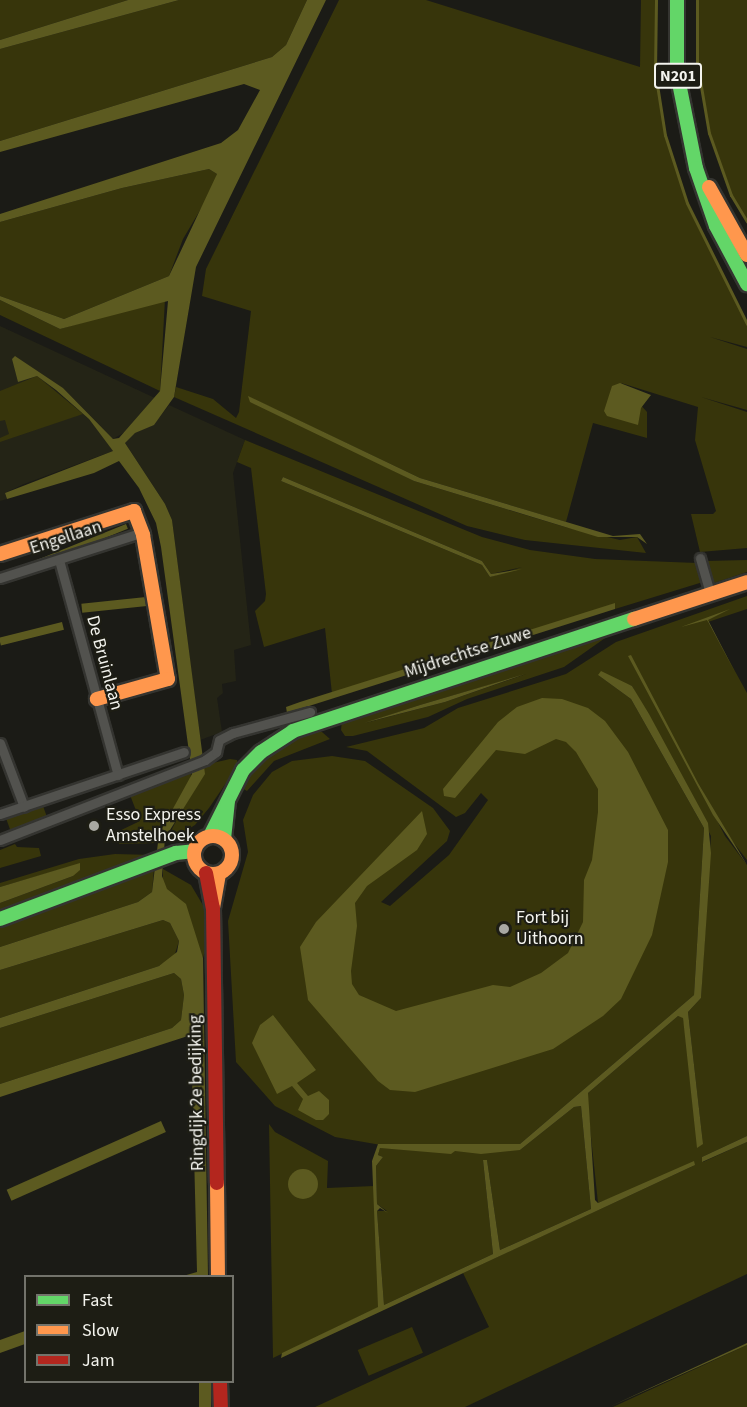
<!DOCTYPE html>
<html>
<head>
<meta charset="utf-8">
<style>
  body { margin:0 }
  #map { position:relative; width:747px; height:1407px; overflow:hidden; background:#1b1b16; font-family:"Source Sans 3",sans-serif }
  div>[style] { position:absolute }
  [style*='--x'] { left:calc(var(--x)*1px); top:calc(var(--y)*1px); width:calc(var(--w)*1px); rotate:calc(var(--a)*1deg) }
  .built>* { inset:0; background:#242416 }
  .green>* { inset:0; background:#37350b; transform-origin:0 0 }
  .water>* { inset:0; background:#5c5a20; transform-origin:0 0 }
  .round { border-radius:50% }
  .stream>* { height:3px; margin:-1.5px; padding:0 1.5px; transform-origin:1.5px; border-radius:1.5px; background:#5c5a20 }
  .roads { filter:drop-shadow(2px 0 #343430) drop-shadow(-2px 0 #343430) drop-shadow(0 2px #343430) drop-shadow(0 -2px #343430) }
  .street>* { height:9px; margin:-4.5px; padding:0 4.5px; transform-origin:4.5px; border-radius:4.5px; background:#52524e }
  .fast>* { height:14px; margin:-7px; padding:0 7px; transform-origin:7px; border-radius:7px; background:#63d668 }
  .slow>* { height:14px; margin:-7px; padding:0 7px; transform-origin:7px; border-radius:7px; background:#ff974d }
  .slow>.ring { margin:-7px; padding:0; box-sizing:content-box; background:none; border:14px solid #ff974d; border-radius:50% }
  .jam>* { height:14px; margin:-7px; padding:0 7px; transform-origin:7px; border-radius:7px; background:#b3261e }
  .dots>* { width:16px; height:16px; translate:-50% -50%; box-sizing:border-box; border:3px solid #1d1d14; border-radius:50% }
  span { translate:-50% -50%; white-space:nowrap; text-align:center; line-height:1.15; -webkit-text-stroke:4.5px #1d1d14; paint-order:stroke }
  .shield-label span { padding:2px 4px; background:#1d1d14; border:2px solid; border-radius:4px; -webkit-text-stroke-width:0 }
  .shield-label { font-size:16px; color:#f4f4ee; font-weight:700 }
  .street-label { font-size:18px; color:#f4f4ee }
  .poi-label { font-size:18px; color:#f4f4ee }
  .left { translate:0 -50%; text-align:left }
  .legend { position:absolute; left:24px; top:1275px; width:210px; height:108px; box-sizing:border-box; background:#1d1d14; border:2px solid #73736b; margin:0; padding:8px 10px; list-style:none; font-size:18px; color:#f4f4ee }
  .legend li { display:flex; align-items:center; gap:12px; height:30px }
  .legend b { width:30px; border:2px solid #73736b }
</style>
</head>
<body>
<div id="map">
  <div class="built">
    <i style="clip-path:polygon(0 326px,155px 398px,130px 429px,113px 439px,63px 388px,15px 356px,89px 419px,113px 451px,24px 484px,5px 493px,7px 499px,0 501px)"></i>
    <i style="clip-path:polygon(169px 405px,245px 440px,233px 473px,251px 645px,234px 650px,236px 681px,222px 684px,223px 693px,217px 698px,222px 732px,200px 740px,172px 520px,165px 504px,125px 443px,135px 433px,154px 424px)"></i>
  </div>
  <div class="green">
    <i style="clip-path:polygon(0 0,128px 0,0 40px)"></i>
    <i style="clip-path:polygon(179px 0,307px 0,286px 45px,272px 57px,0 141px,0 49px)"></i>
    <i style="clip-path:polygon(339px 0,426px 0,640px 67px,641px 0,656px 0,655px 72px,665px 135px,687px 203px,747px 324px,747px 347px,710px 337px,747px 349px,747px 410px,701px 397px,747px 412px,747px 548px,700px 552px,691px 514px,713px 514px,716px 511px,695px 440px,698px 407px,621px 383px,647px 412px,647px 438px,593px 423px,566px 522px,420px 478px,249px 397px,414px 481px,565px 527px,620px 540px,637px 537px,646px 553px,525px 540px,467px 526px,174px 397px,176px 387px,213px 399px,236px 418px,239px 412px,251px 311px,202px 296px,206px 269px)"></i>
    <i style="clip-path:polygon(697px 0,747px 0,747px 222px,731px 195px,709px 133px,697px 63px)"></i>
    <i style="clip-path:polygon(209px 169px,217px 174px,215px 185px,183px 239px,169px 276px,64px 319px,0 296px,0 222px,122px 188px)"></i>
    <i style="clip-path:polygon(165px 299px,160px 391px,0 315px,0 300px,60px 329px)"></i>
    <i style="clip-path:polygon(37px 376px,83px 414px,0 442px,0 438px,9px 434px,5px 420px,0 421px,0 391px)"></i>
    <i style="clip-path:polygon(evenodd,245px 440px,482px 537px,530px 550px,595px 559px,697px 563px,703px 582px,615px 609px,614px 604px,332px 694px,325px 628px,264px 647px,255px 611px,265px 601px,266px 594px,251px 468px,237px 462px,245px 440px,283px 477px,482px 561px,491px 574px,522px 567px,490px 577px,482px 565px,281px 481px,283px 477px)"></i>
    <i style="clip-path:polygon(747px 560px,747px 572px,711px 584px,706px 561px)"></i>
    <i style="clip-path:polygon(747px 596px,747px 609px,708px 622px,747px 693px,747px 860px,726px 833px,698px 783px,725px 836px,747px 865px,747px 1136px,702px 1157px,703px 1162px,747px 1142px,747px 1274px,465px 1407px,315px 1407px,489px 1327px,463px 1273px,695px 1165px,598px 1203px,587px 1099px,588px 1093px,678px 1016px,683px 1017px,703px 1144px,688px 1012px,701px 998px,711px 836px,632px 686px,598px 675px,631px 699px,704px 828px,694px 995px,520px 1144px,381px 1145px,335px 1137px,275px 1106px,236px 1062px,228px 921px,248px 852px,243px 820px,253px 795px,272px 772px,292px 761px,332px 756px,365px 761px,433px 808px,450px 831px,447px 841px,381px 902px,390px 906px,449px 855px,488px 800px,481px 793px,465px 813px,456px 817px,367px 751px,346px 747px,424px 728px,458px 708px,566px 674px,616px 642px)"></i>
    <i style="clip-path:polygon(evenodd,608px 636px,564px 667px,467px 699px,428px 717px,353px 736px,345px 736px,341px 730px,342px 719px,608px 636px,526px 674px,445px 702px,365px 723px,420px 705px,526px 674px)"></i>
    <i style="clip-path:polygon(311px 731px,322px 732px,330px 739px,274px 761px,247px 791px,240px 787px,266px 755px)"></i>
    <i style="clip-path:polygon(230px 759px,237px 760px,237px 767px,209px 808px,195px 825px,165px 843px,204px 765px)"></i>
    <i style="clip-path:polygon(192px 769px,189px 785px,158px 843px,119px 844px,117px 832px,140px 821px,130px 795px)"></i>
    <i style="left:43px;top:806px;width:12px;height:39px;rotate:70deg"></i>
    <i style="clip-path:polygon(15px 844px,17px 847px,39px 848px,41px 856px,0 868px,0 850px)"></i>
    <i style="clip-path:polygon(115px 854px,153px 855px,0 914px,0 903px,73px 876px,79px 864px,0 887px,0 883px,79px 859px)"></i>
    <i style="clip-path:polygon(154px 868px,152px 892px,138px 902px,0 947px,0 925px)"></i>
    <i style="clip-path:polygon(163px 869px,191px 885px,207px 912px,208px 940px,203px 958px,163px 883px)"></i>
    <i style="clip-path:polygon(163px 920px,170px 923px,179px 941px,174px 957px,159px 966px,0 1018px,0 970px)"></i>
    <i style="clip-path:polygon(174px 973px,181px 979px,184px 995px,181px 1020px,172px 1028px,0 1084px,0 1028px)"></i>
    <i style="clip-path:polygon(581px 1106px,591px 1209px,500px 1250px,487px 1160px,483px 1160px,493px 1254px,384px 1305px,377px 1211px,387px 1211px,377px 1204px,376px 1166px,383px 1157px,378px 1155px,380px 1148px,520px 1150px,574px 1107px)"></i>
    <i style="clip-path:polygon(269px 1124px,275px 1132px,328px 1161px,327px 1188px,374px 1186px,379px 1307px,273px 1358px)"></i>
    <i style="left:412px;top:1327px;width:28px;height:59px;rotate:67deg"></i>
    <i style="clip-path:polygon(747px 1345px,747px 1407px,613px 1407px)"></i>
  </div>
  <div class="water">
    <i style="clip-path:polygon(128px 0,179px 0,0 49px,0 40px)"></i>
    <i style="clip-path:polygon(307px 0,326px 0,196px 267px,174px 397px,154px 425px,135px 433px,125px 443px,165px 504px,172px 520px,205px 774px,165px 838px,162px 876px,167px 889px,186px 904px,203px 958px,208px 1276px,183px 1276px,197px 1272px,191px 1035px,0 1097px,0 1084px,172px 1028px,181px 1020px,184px 995px,181px 979px,174px 973px,0 1028px,0 1018px,159px 966px,177px 952px,179px 941px,170px 923px,163px 920px,0 970px,0 947px,138px 902px,152px 892px,159px 834px,192px 774px,161px 547px,156px 523px,139px 488px,119px 461px,94px 473px,7px 499px,5px 493px,113px 451px,89px 419px,56px 390px,37px 376px,18px 382px,12px 359px,15px 356px,63px 388px,113px 439px,119px 438px,160px 391px,168px 301px,60px 329px,0 300px,0 296px,64px 319px,169px 276px,217px 174px,209px 169px,122px 188px,0 222px,0 214px,221px 143px,238px 130px,260px 90px,244px 84px,0 152px,0 141px,272px 57px,286px 45px)"></i>
    <i style="clip-path:polygon(620px 383px,651px 395px,641px 408px,638px 425px,607px 416px,604px 411px,612px 386px)"></i>
    <i style="clip-path:polygon(248px 396px,420px 478px,613px 536px,640px 534px,647px 544px,637px 537px,598px 537px,414px 481px,250px 402px)"></i>
    <i style="clip-path:polygon(283px 477px,482px 561px,491px 574px,522px 569px,490px 577px,482px 565px,281px 481px)"></i>
    <i style="left:126px;top:524px;width:5px;height:133px;rotate:68deg"></i>
    <i style="left:146px;top:597px;width:9px;height:65px;rotate:84deg"></i>
    <i style="clip-path:polygon(615px 603px,615px 609px,287px 713px,286px 707px,300px 702px)"></i>
    <i style="clip-path:polygon(730px 609px,708px 620px,736px 674px,707px 620px,681px 627px)"></i>
    <i style="left:62px;top:622px;width:8px;height:65px;rotate:76deg"></i>
    <i style="clip-path:polygon(631px 655px,698px 783px,747px 865px,713px 815px,628px 656px)"></i>
    <i style="clip-path:polygon(evenodd,601px 671px,632px 686px,649px 714px,708px 823px,711px 853px,701px 998px,688px 1012px,703px 1144px,697px 1148px,683px 1018px,678px 1016px,588px 1093px,595px 1200px,598px 1203px,694px 1161px,695px 1165px,281px 1358px,282px 1353px,378px 1307px,372px 1161px,378px 1144px,520px 1144px,694px 995px,704px 828px,631px 699px,598px 675px,601px 671px,581px 1106px,591px 1209px,500px 1250px,487px 1160px,483px 1160px,493px 1254px,384px 1305px,377px 1211px,380px 1208px,388px 1213px,377px 1204px,376px 1166px,383px 1157px,378px 1155px,380px 1148px,451px 1154px,455px 1151px,481px 1154px,520px 1150px,574px 1107px,581px 1106px)"></i>
    <i style="clip-path:polygon(525px 674px,445px 702px,364px 723px,420px 705px)"></i>
    <i style="clip-path:polygon(542px 698px,562px 699px,588px 708px,605px 721px,628px 752px,668px 830px,668px 862px,652px 935px,621px 999px,603px 1016px,553px 1049px,415px 1092px,390px 1090px,378px 1081px,308px 1000px,300px 947px,316px 922px,422px 811px,427px 834px,417px 850px,367px 886px,355px 903px,357px 926px,351px 971px,352px 984px,359px 995px,396px 1011px,493px 985px,510px 987px,541px 973px,568px 953px,583px 922px,584px 880px,592px 860px,598px 812px,598px 789px,576px 752px,566px 742px,556px 739px,525px 754px,496px 750px,455px 798px,444px 796px,443px 789px,498px 722px,517px 707px)"></i>
    <i style="clip-path:polygon(80px 863px,80px 870px,73px 876px,0 903px,0 887px)"></i>
    <i style="clip-path:polygon(273px 1015px,316px 1070px,297px 1083px,308px 1096px,319px 1091px,329px 1100px,329px 1114px,323px 1120px,316px 1120px,298px 1110px,303px 1099px,292px 1086px,277px 1094px,252px 1043px,260px 1025px)"></i>
    <i style="left:161px;top:1121px;width:12px;height:169px;rotate:66deg"></i>
    <i style="clip-path:polygon(747px 1136px,747px 1142px,702px 1162px,702px 1157px)"></i>
    <i class="round" style="left:288px;top:1169px;width:30px;height:30px"></i>
    <i style="clip-path:polygon(25px 1331px,25px 1344px,0 1353px,0 1340px)"></i>
    <i style="clip-path:polygon(747px 1343px,747px 1345px,609px 1407px)"></i>
    <i style="left:199px;top:1382px;width:12px;height:25px"></i>
  </div>
  <div class="stream">
    <i style="--x:656;--y:0;--w:72;--a:90.8"></i>
    <i style="--x:655;--y:72;--w:64;--a:81"></i>
    <i style="--x:665;--y:135;--w:71;--a:72.1"></i>
    <i style="--x:687;--y:203;--w:135;--a:63.6"></i>
    <i style="--x:697;--y:0;--w:63;--a:90"></i>
    <i style="--x:697;--y:63;--w:71;--a:80.3"></i>
    <i style="--x:709;--y:133;--w:66;--a:70.5"></i>
    <i style="--x:731;--y:195;--w:31;--a:59"></i>
  </div>
  <div class="roads">
    <div class="street">
      <i style="--x:700;--y:558;--w:37;--a:74"></i>
      <i style="--x:59;--y:560;--w:223;--a:74.7"></i>
      <i style="--x:0;--y:578;--w:150;--a:-17.8"></i>
      <i style="--x:0;--y:743;--w:68;--a:69.4"></i>
      <i style="--x:0;--y:814;--w:194;--a:-18.6"></i>
      <i style="--x:0;--y:840;--w:220;--a:-21.3"></i>
      <i style="--x:205;--y:760;--w:14;--a:-36"></i>
      <i style="--x:216;--y:752;--w:12;--a:-76"></i>
      <i style="--x:219;--y:740;--w:16;--a:-27"></i>
      <i style="--x:233;--y:733;--w:80;--a:-15.3"></i>
    </div>
    <div class="fast">
      <i style="--x:677;--y:0;--w:73;--a:90"></i>
      <i style="--x:677;--y:73;--w:97;--a:78.7"></i>
      <i style="--x:696;--y:168;--w:61;--a:71"></i>
      <i style="--x:716;--y:226;--w:66;--a:61.9"></i>
      <i style="--x:210;--y:836;--w:74;--a:-63.4"></i>
      <i style="--x:243;--y:770;--w:25;--a:-45"></i>
      <i style="--x:261;--y:752;--w:38;--a:-33"></i>
      <i style="--x:293;--y:731;--w:359;--a:-18.2"></i>
      <i style="--x:224;--y:839;--w:38;--a:-84"></i>
      <i style="--x:0;--y:919;--w:188;--a:-20.6"></i>
      <i style="--x:176;--y:853;--w:18;--a:-6"></i>
    </div>
    <div class="slow">
      <i style="--x:709;--y:187;--w:78;--a:60.8"></i>
      <i style="--x:0;--y:554;--w:141;--a:-17.8"></i>
      <i style="--x:134;--y:511;--w:26;--a:69"></i>
      <i style="--x:143;--y:535;--w:146;--a:80.2"></i>
      <i style="--x:168;--y:679;--w:74;--a:164.3"></i>
      <i style="--x:634;--y:619;--w:119;--a:-18.1"></i>
      <i class="ring" style="left:194px;top:836px;width:24px;height:24px"></i>
      <i style="--x:213;--y:908;--w:35;--a:-80"></i>
      <i style="--x:217;--y:1183;--w:93;--a:89.4"></i>
    </div>
    <div class="jam">
      <i style="--x:206;--y:873;--w:36;--a:79"></i>
      <i style="--x:213;--y:908;--w:275;--a:89.2"></i>
      <i style="--x:220;--y:1382;--w:25;--a:88"></i>
    </div>
  </div>
  <div class="dots">
    <i style="left:94px;top:826px;background:#a8a8a2"></i>
    <i style="left:504px;top:929px;background:#a8a8a2"></i>
  </div>
  <div class="shield-label">
    <span style="left:678px;top:76px">N201</span>
  </div>
  <div class="street-label">
    <span style="left:66px;top:538px;rotate:-18deg">Engellaan</span>
    <span style="left:468px;top:653px;rotate:-18deg">Mijdrechtse Zuwe</span>
    <span style="left:104px;top:663px;rotate:75deg">De Bruinlaan</span>
    <span style="left:197px;top:1093px;rotate:-91deg">Ringdijk 2e bedijking</span>
  </div>
  <div class="poi-label">
    <span class="left" style="left:106px;top:826px">Esso Express<br>Amstelhoek</span>
    <span class="left" style="left:516px;top:929px">Fort bij<br>Uithoorn</span>
  </div>
  <ul class="legend">
  <li><b style="height:8px;background:#63d668"></b>Fast</li>
  <li><b style="height:8px;background:#ff974d"></b>Slow</li>
  <li><b style="height:8px;background:#b3261e"></b>Jam</li>
  </ul>
</div>
</body>
</html>
